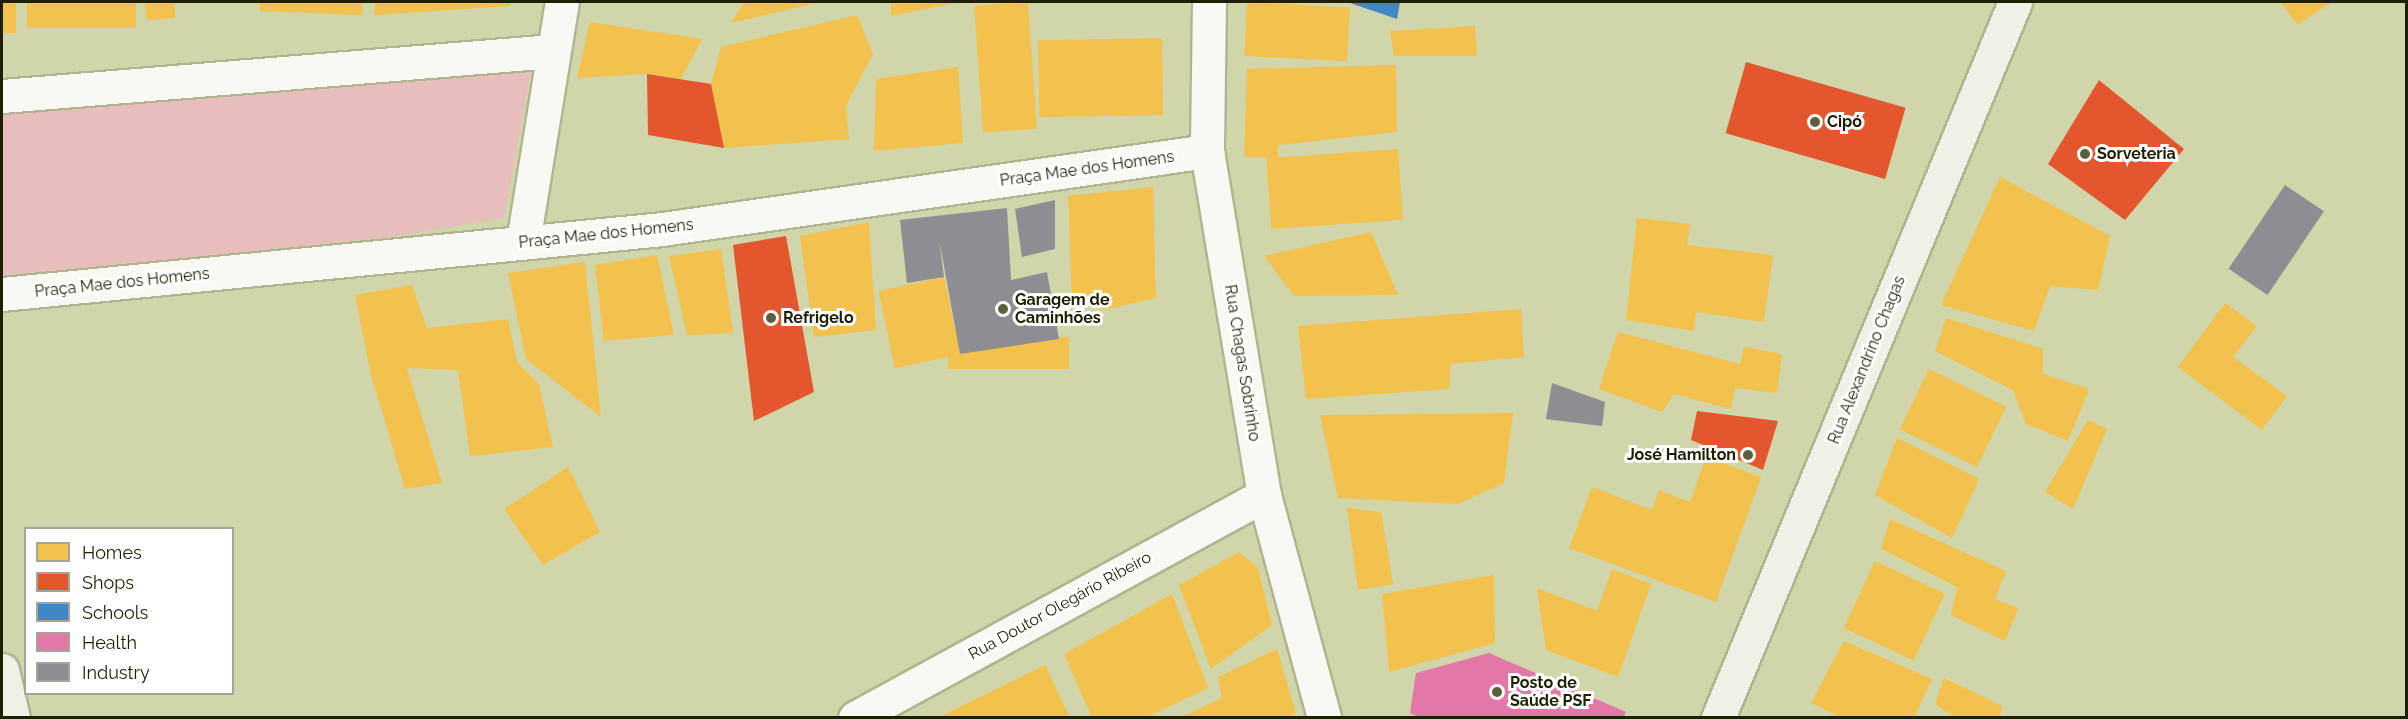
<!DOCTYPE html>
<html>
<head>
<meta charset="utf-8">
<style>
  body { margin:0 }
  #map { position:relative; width:2408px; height:719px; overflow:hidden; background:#d0d6a9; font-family:Raleway,sans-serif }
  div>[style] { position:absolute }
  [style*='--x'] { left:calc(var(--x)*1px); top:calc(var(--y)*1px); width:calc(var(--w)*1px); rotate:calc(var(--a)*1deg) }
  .green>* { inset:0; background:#e7bebb }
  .homes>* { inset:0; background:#f2c14e; transform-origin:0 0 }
  .shops>* { inset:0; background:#e4572e; transform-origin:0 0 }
  .schools>* { inset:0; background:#3f88c5 }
  .health>* { inset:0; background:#e377a8 }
  .industry>* { inset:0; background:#8d8d92; transform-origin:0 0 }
  .roads { filter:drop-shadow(2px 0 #b0b491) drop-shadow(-2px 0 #b0b491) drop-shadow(0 2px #b0b491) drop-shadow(0 -2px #b0b491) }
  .street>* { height:33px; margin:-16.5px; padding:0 16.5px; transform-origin:16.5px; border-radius:16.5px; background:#f8f9f2 }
  .secondary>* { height:33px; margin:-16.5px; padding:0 16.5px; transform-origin:16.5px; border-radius:16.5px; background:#f1f0e7 }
  .dots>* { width:16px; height:16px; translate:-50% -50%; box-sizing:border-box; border:3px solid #fff; border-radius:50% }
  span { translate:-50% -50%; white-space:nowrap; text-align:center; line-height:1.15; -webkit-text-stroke:6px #fff; paint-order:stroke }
  .poi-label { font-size:16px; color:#1c1f00; font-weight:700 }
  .left { translate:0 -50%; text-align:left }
  .right { translate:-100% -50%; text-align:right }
  .street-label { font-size:16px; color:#1c1f00 }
  .frame { position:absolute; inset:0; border:3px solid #1c1f00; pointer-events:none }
  .legend { position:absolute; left:24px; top:527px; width:210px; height:168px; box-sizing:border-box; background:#fff; border:2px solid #a4a599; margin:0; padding:8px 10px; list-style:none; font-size:18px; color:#1c1f00 }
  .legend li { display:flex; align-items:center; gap:12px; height:30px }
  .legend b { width:30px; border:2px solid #a4a599 }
</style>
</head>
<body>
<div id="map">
  <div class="green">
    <i style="clip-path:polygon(532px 65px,504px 218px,390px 237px,2px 277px,2px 109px)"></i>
  </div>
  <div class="homes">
    <i style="left:2px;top:2px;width:14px;height:31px"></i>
    <i style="left:27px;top:2px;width:109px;height:26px"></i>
    <i style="clip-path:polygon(145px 2px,175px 2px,175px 18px,146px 20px)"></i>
    <i style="clip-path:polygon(260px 2px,363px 2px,362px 15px,260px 11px)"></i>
    <i style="clip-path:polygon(375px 2px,512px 2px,510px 6px,374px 15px)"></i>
    <i style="clip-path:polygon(744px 2px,821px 2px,731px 23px)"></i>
    <i style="clip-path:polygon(891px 2px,956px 2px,956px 3px,891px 16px)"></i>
    <i style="left:1028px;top:2px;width:127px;height:54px;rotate:86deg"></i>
    <i style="left:1247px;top:2px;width:103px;height:54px;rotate:3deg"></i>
    <i style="clip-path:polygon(2281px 2px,2332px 2px,2297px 25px)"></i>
    <i style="clip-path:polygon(857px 15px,873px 54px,846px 106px,849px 139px,724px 148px,711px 84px,721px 47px)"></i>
    <i style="clip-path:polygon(590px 22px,702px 39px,681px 79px,647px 74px,577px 78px)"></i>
    <i style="clip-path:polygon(1475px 26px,1477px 56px,1394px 56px,1390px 31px)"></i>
    <i style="left:1162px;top:38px;width:77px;height:124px;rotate:89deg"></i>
    <i style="clip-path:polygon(1396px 65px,1397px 132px,1278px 145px,1278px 158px,1244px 157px,1247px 69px)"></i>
    <i style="clip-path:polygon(958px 67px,963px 143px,874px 151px,876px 79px)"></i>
    <i style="left:1398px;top:149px;width:71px;height:132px;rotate:86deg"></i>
    <i style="clip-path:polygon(2000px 177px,2110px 236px,2098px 290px,2050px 286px,2034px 331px,1941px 305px)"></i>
    <i style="clip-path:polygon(1153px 187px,1156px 298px,1104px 310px,1072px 300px,1068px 196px)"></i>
    <i style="clip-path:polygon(1637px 218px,1690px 224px,1687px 245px,1773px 255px,1764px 322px,1696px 312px,1694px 331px,1626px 320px)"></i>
    <i style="clip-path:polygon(869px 222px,876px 330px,814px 337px,800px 236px)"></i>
    <i style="clip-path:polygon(1371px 232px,1398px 295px,1294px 296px,1264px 256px)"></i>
    <i style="clip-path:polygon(721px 249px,733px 333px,687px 335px,669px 256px)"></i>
    <i style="clip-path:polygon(657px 255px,674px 335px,604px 341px,595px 265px)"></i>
    <i style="clip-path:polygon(585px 262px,601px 417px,526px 359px,508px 273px)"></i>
    <i style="left:944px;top:277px;width:79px;height:67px;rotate:78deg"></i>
    <i style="clip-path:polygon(412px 285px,427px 328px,508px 319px,517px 362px,539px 384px,553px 447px,470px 456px,458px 370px,407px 368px,442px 483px,405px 489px,370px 371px,355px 295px)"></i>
    <i style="clip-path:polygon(2225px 303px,2257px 326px,2233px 357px,2287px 396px,2262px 430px,2178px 367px)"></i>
    <i style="clip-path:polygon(1521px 309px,1524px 357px,1451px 364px,1449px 389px,1306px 399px,1298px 326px)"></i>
    <i style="clip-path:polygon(1946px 318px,2043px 349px,2043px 374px,2089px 389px,2068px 441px,2026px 424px,2013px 390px,1935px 351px)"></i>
    <i style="clip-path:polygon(1618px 332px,1740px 364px,1744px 347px,1782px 354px,1777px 393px,1735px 388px,1731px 409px,1674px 394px,1662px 412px,1599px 389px)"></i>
    <i style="left:1069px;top:337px;width:32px;height:121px;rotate:90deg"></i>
    <i style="left:1929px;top:369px;width:86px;height:67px;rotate:26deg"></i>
    <i style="clip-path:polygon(1513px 413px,1504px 483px,1458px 504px,1338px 498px,1320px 415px)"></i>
    <i style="clip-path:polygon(2088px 420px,2107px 429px,2073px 509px,2045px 492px)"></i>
    <i style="clip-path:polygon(1897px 438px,1979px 479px,1952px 538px,1875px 495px)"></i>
    <i style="clip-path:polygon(1706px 457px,1761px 477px,1716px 602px,1569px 548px,1592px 487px,1652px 510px,1659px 490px,1690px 502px)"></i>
    <i style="clip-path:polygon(568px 467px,600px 532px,543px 565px,504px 509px)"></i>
    <i style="clip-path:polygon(1347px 508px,1381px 512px,1393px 584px,1358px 590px)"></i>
    <i style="clip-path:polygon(1890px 519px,2006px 571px,1995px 599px,2018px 608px,2005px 641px,1951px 615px,1957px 587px,1881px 549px)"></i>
    <i style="clip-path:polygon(1239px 552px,1258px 568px,1272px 625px,1211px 669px,1179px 585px)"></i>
    <i style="left:1875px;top:561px;width:77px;height:74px;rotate:25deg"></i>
    <i style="clip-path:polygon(1612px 569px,1651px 584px,1618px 677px,1546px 650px,1537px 588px,1597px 611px)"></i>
    <i style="clip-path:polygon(1494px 575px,1495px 643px,1389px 672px,1382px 594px)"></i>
    <i style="clip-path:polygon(1172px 594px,1208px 688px,1145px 718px,1092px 718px,1064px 654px)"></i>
    <i style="clip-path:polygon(1844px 641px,1932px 679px,1914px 718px,1842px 718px,1811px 703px)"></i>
    <i style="clip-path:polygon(1277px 649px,1296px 713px,1287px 718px,1179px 718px,1222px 698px,1218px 677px)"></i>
    <i style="clip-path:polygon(1045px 665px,1070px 718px,937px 718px)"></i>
    <i style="clip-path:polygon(1944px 678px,2002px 706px,2000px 718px,1956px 718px,1935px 704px)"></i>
  </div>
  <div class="shops">
    <i style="left:1746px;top:62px;width:166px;height:74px;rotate:16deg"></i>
    <i style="clip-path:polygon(647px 74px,711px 84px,724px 148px,648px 135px)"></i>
    <i style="clip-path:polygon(2099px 80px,2184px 149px,2125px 220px,2048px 164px)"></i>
    <i style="clip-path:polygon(786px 236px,814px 392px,754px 421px,733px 245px)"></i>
    <i style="clip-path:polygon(1697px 411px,1778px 421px,1763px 470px,1691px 440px)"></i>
  </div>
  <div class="schools">
    <i style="clip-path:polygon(1347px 2px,1400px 2px,1397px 19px)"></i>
  </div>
  <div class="health">
    <i style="clip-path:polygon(1489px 653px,1626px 712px,1623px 718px,1421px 718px,1410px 713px,1416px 673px)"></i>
  </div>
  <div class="industry">
    <i style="left:2285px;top:185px;width:47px;height:101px;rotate:34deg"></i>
    <i style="clip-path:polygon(1055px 200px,1055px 249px,1022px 257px,1015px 209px)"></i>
    <i style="clip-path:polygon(1007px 208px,1011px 280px,1047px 272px,1059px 339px,960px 354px,939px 239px,944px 277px,907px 283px,900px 220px)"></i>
    <i style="clip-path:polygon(1552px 383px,1605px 402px,1602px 426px,1546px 419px)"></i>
  </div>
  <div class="roads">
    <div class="street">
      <i style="--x:1209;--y:2;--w:149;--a:90.8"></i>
      <i style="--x:1207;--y:151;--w:349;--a:80.6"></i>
      <i style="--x:1264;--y:495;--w:231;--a:74.9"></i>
      <i style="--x:2;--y:96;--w:553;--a:-4.67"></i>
      <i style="--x:523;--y:242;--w:243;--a:-80.8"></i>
      <i style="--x:2;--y:294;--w:663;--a:-5.62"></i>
      <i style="--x:662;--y:229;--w:551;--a:-8.14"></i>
      <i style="--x:855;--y:718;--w:466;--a:-28.6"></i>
    </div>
    <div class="secondary">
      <i style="--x:2;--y:670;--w:49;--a:77.1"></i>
      <i style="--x:1718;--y:718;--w:775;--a:-67.47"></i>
    </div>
  </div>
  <div class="dots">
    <i style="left:1815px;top:122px;background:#5b5f3b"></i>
    <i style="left:2085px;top:154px;background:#5b5f3b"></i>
    <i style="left:1003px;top:309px;background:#5b5f3b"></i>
    <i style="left:771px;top:318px;background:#5b5f3b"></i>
    <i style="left:1748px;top:455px;background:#5b5f3b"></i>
    <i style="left:1497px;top:692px;background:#5b5f3b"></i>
  </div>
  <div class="poi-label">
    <span class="left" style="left:1827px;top:122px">Cipó</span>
    <span class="left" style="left:2097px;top:154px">Sorveteria</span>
    <span class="left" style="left:1015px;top:309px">Garagem de<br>Caminhões</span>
    <span class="left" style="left:783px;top:318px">Refrigelo</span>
    <span class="right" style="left:1736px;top:455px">José Hamilton</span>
    <span class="left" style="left:1510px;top:692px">Posto de<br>Saúde PSF</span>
  </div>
  <div class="street-label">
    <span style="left:1087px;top:169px;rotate:-8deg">Praça Mae dos Homens</span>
    <span style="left:606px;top:234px;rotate:-6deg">Praça Mae dos Homens</span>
    <span style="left:122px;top:283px;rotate:-6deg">Praça Mae dos Homens</span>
    <span style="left:1867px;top:360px;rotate:-68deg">Rua Alexandrino Chagas</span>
    <span style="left:1242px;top:363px;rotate:81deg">Rua Chagas Sobrinho</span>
    <span style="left:1060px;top:606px;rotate:-29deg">Rua Doutor Olegário Ribeiro</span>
  </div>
  <div class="frame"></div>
  <ul class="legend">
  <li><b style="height:16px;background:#f2c14e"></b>Homes</li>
  <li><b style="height:16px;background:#e4572e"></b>Shops</li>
  <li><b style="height:16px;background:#3f88c5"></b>Schools</li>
  <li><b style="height:16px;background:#e377a8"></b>Health</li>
  <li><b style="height:16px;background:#8d8d92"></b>Industry</li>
  </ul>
</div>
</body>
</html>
